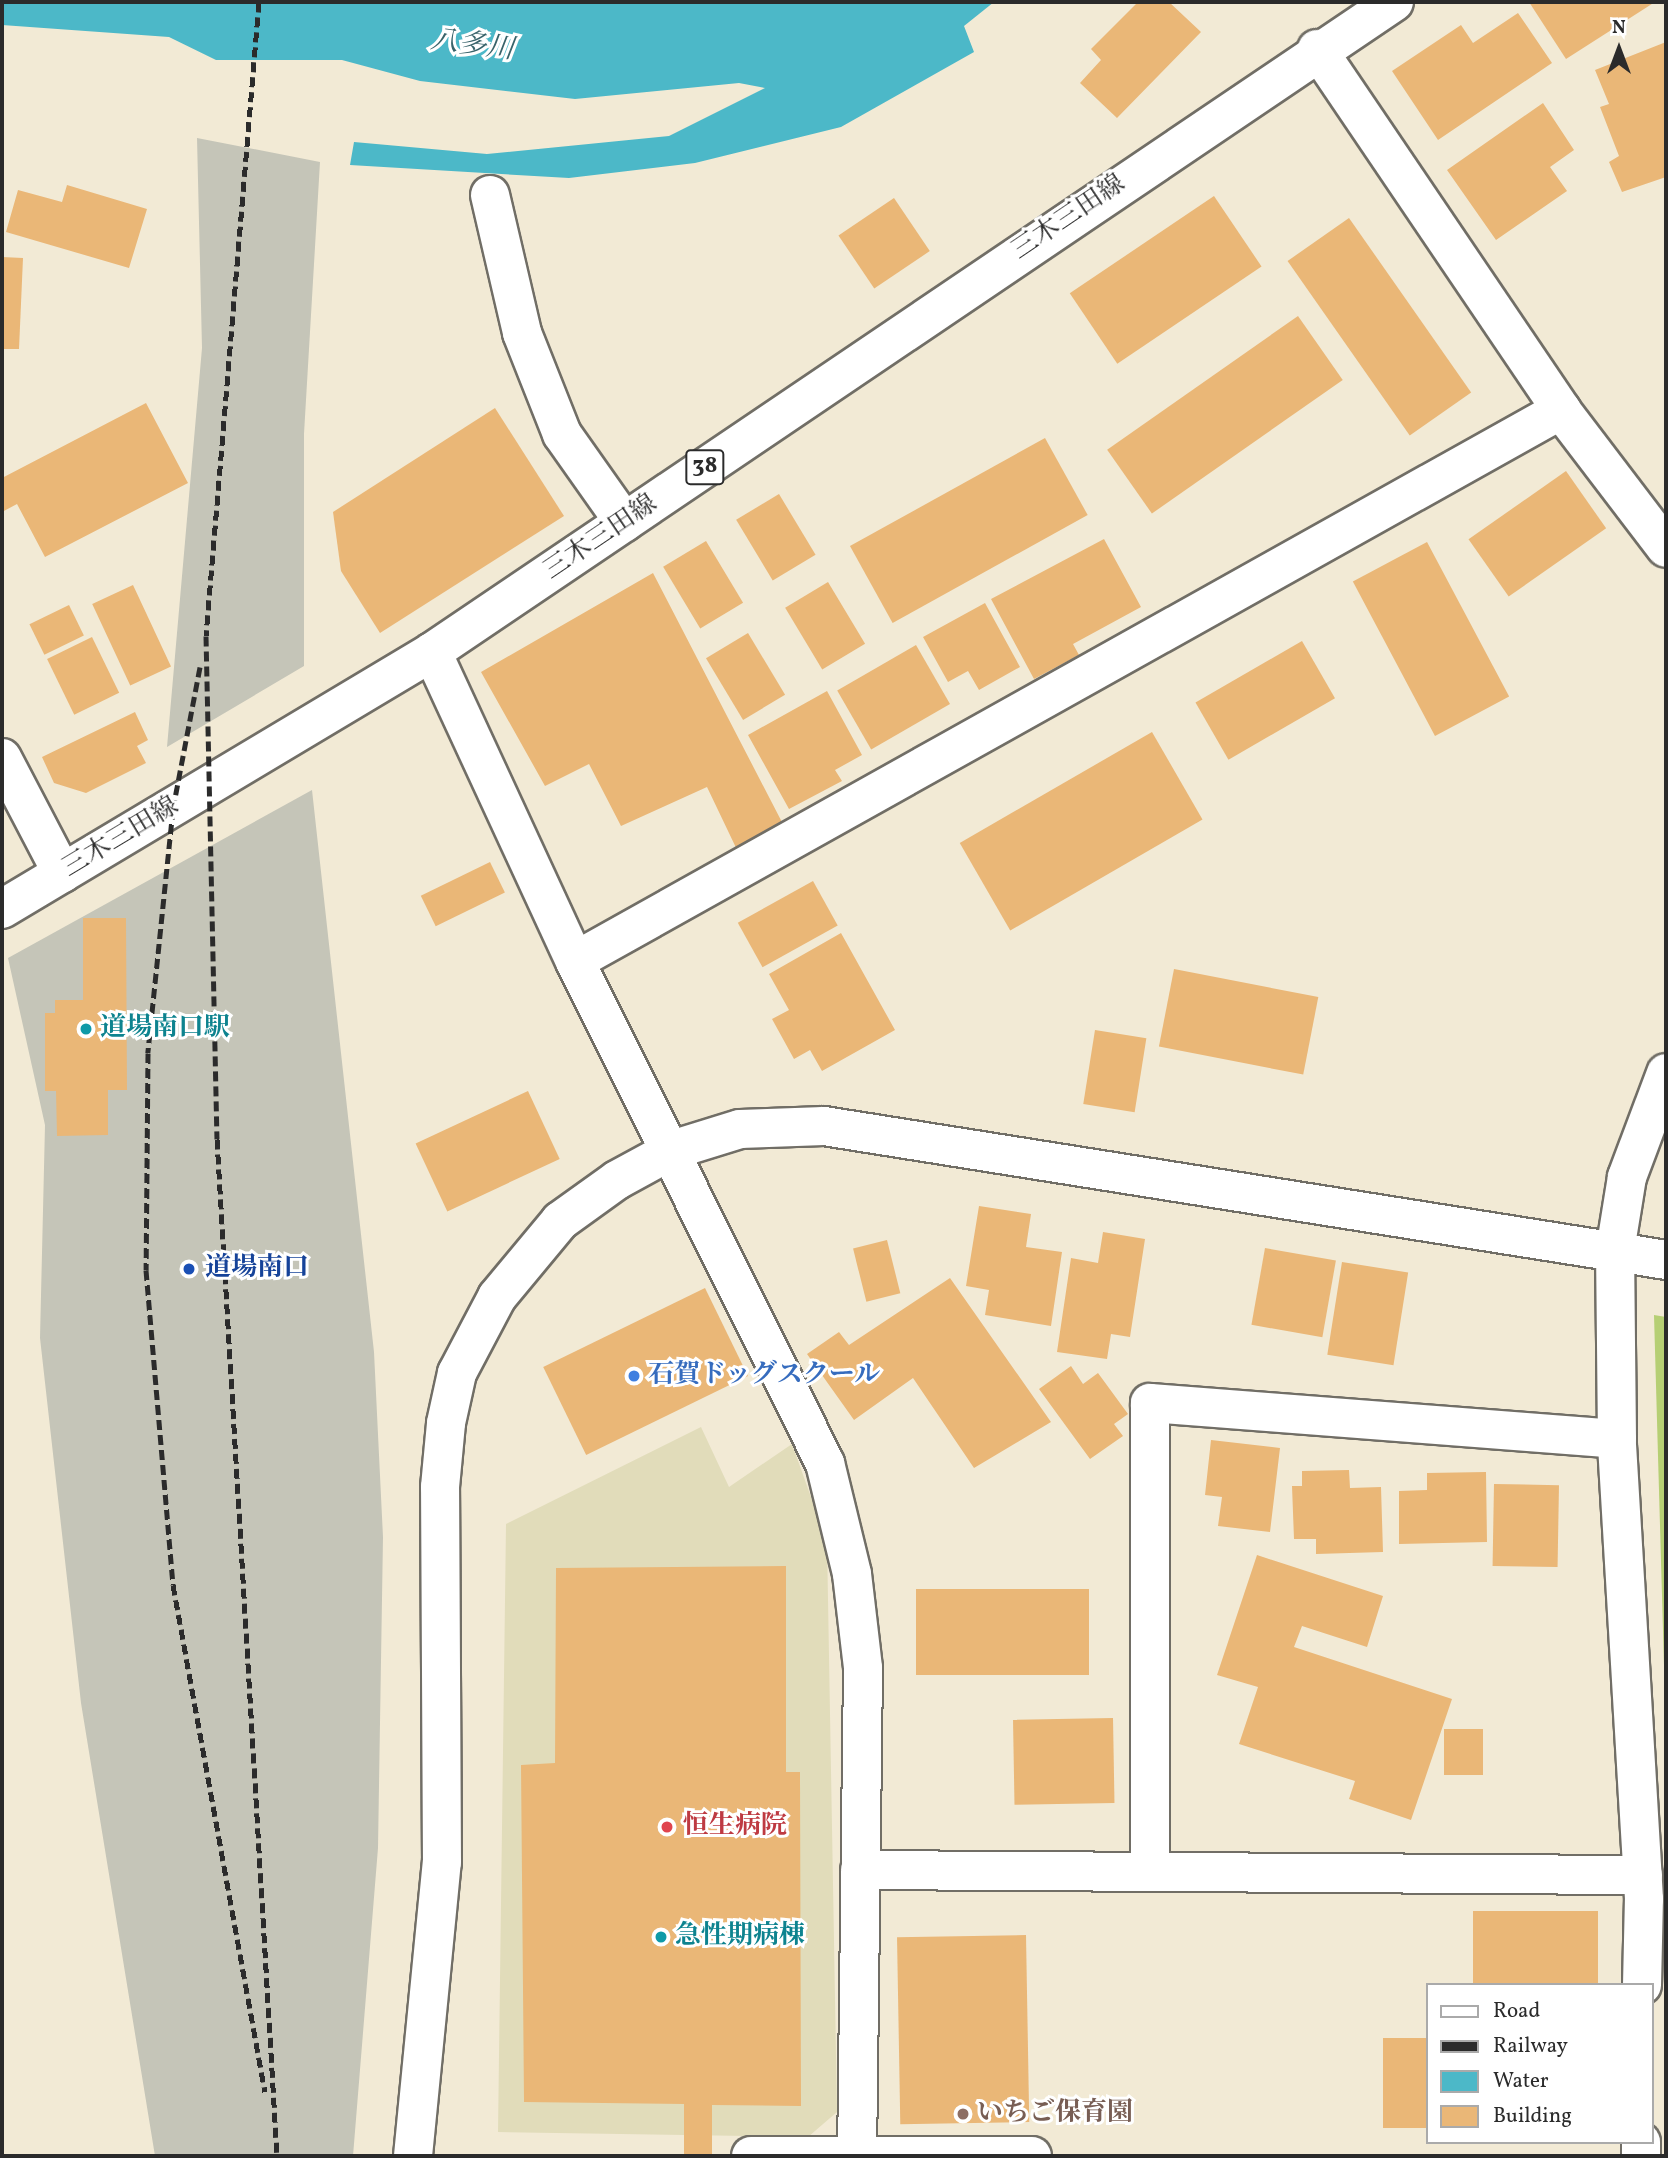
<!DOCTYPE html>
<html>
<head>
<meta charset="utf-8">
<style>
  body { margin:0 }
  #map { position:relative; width:1668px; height:2158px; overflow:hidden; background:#f2ead5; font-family:Vollkorn,"Noto Serif JP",serif }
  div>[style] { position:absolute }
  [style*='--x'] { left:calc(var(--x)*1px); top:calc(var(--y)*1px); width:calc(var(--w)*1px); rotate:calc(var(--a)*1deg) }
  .built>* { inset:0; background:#e1dcba }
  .industrial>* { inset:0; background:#c5c5b8 }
  .green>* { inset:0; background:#b6cf74 }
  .water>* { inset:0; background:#4cb8c8 }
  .building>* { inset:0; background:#eab777; transform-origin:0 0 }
  .roads { filter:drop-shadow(2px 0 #716e66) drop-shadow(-2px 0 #716e66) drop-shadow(0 2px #716e66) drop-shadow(0 -2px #716e66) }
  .minor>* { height:38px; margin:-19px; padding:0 19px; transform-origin:19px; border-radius:19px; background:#fff }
  .major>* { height:38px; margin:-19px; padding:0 19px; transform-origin:19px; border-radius:19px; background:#fff }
  .rail>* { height:5px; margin-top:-2.5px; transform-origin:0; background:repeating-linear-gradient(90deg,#2b2b2b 0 10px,transparent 0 15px) }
  .dots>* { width:19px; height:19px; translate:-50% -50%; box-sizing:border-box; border:4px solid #fff; border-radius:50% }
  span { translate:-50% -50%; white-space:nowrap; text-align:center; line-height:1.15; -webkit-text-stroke:6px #fff; paint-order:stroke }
  .shield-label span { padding:2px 5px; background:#fff; border:2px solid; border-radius:5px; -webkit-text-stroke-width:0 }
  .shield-label { font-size:24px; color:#2b2b2b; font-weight:700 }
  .street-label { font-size:26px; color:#2b2b2b }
  .culture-label { font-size:26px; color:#0d838f; font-weight:700 }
  .left { translate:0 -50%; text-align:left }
  .transit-label { font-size:26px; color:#164399; font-weight:700 }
  .shop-label { font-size:26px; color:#366cbe; font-weight:700 }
  .health-label { font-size:26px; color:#be3a42; font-weight:700 }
  .education-label { font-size:26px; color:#785e54; font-weight:700 }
  .water-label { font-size:28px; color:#38636a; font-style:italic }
  .frame { position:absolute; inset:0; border:4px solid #2b2b2b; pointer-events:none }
  .legend { position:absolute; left:1426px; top:1983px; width:228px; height:161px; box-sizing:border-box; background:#fff; border:2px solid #aaa; margin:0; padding:9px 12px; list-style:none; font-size:21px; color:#2b2b2b }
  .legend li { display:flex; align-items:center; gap:14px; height:35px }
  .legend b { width:35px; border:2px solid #aaa }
  .north { position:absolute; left:1584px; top:14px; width:70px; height:70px; -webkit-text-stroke:5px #fff; paint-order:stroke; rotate:0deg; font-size:19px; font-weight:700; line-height:28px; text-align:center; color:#2b2b2b }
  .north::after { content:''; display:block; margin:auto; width:24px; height:32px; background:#2b2b2b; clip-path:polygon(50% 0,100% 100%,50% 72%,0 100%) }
</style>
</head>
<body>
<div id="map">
  <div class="built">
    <i style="clip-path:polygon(701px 1427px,729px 1487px,792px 1444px,827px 1542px,837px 2112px,808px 2137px,498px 2132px,506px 1524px)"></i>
  </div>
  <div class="industrial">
    <i style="clip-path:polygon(197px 138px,320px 162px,304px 434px,304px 666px,167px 747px,202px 348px)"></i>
    <i style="clip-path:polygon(312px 790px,374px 1352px,383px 1537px,378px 1848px,353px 2156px,155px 2156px,81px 1703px,40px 1338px,45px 1125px,8px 958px)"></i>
  </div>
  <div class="green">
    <i style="clip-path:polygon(1654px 1315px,1666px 1317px,1665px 1701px)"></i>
  </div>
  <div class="water">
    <i style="clip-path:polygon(2px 2px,994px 2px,964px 26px,974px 52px,841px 127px,695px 163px,569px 178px,350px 165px,354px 142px,487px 154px,669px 136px,765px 88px,739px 83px,575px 99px,420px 81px,342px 60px,216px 60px,169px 37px,2px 25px)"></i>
  </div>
  <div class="building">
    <i style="clip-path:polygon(1138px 2px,1169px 2px,1201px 32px,1117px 118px,1080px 83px,1101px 60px,1091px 49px)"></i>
    <i style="clip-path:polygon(1529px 2px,1655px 2px,1566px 59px)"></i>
    <i style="clip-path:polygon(1518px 13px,1552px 63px,1438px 140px,1392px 71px,1461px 25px,1473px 43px)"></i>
    <i style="clip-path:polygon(1666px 42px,1666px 177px,1622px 192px,1609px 162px,1619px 156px,1600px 107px,1609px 104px,1595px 70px)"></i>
    <i style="clip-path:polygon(1543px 103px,1574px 150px,1550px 167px,1567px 191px,1496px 240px,1447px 170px)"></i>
    <i style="clip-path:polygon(67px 185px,147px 209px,129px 268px,6px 232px,18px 190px,62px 202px)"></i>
    <i style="left:1214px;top:196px;width:85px;height:174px;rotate:56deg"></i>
    <i style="left:894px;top:198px;width:64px;height:67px;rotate:56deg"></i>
    <i style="left:1349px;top:218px;width:213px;height:75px;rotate:55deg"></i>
    <i style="clip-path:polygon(2px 257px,23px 258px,19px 349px,2px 349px)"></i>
    <i style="left:1298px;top:316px;width:78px;height:233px;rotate:55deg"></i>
    <i style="clip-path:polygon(146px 403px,188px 483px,45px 557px,17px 504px,2px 512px,2px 478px)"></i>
    <i style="clip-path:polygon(495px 408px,564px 516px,380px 633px,341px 571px,333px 512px)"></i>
    <i style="left:1045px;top:438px;width:88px;height:223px;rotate:61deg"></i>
    <i style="left:1566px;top:471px;width:70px;height:119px;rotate:55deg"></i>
    <i style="left:779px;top:494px;width:71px;height:50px;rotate:59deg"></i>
    <i style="clip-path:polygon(1104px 539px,1141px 607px,1073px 644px,1079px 655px,1034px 679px,991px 599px)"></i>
    <i style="left:706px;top:541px;width:72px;height:50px;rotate:59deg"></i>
    <i style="left:1427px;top:542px;width:175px;height:84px;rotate:62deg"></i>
    <i style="clip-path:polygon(653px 573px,785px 828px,739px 854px,707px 787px,621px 826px,589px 764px,545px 786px,481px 672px)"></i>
    <i style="left:828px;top:582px;width:72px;height:50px;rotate:59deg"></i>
    <i style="left:133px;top:585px;width:90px;height:45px;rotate:65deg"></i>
    <i style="clip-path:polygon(985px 603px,1020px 667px,979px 690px,968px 671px,948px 682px,923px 637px)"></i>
    <i style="left:69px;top:605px;width:34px;height:44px;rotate:64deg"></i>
    <i style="left:748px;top:633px;width:72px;height:49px;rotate:59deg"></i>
    <i style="left:92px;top:637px;width:62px;height:50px;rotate:64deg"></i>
    <i style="left:1302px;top:641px;width:66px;height:123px;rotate:60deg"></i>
    <i style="left:916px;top:645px;width:68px;height:91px;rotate:60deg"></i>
    <i style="clip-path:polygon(827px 691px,862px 755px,835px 770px,842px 781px,789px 809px,748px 735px)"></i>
    <i style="clip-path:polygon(135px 712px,148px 740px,137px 746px,146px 763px,86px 793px,54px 783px,42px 757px)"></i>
    <i style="left:1152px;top:732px;width:101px;height:222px;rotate:60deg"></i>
    <i style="left:490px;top:862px;width:34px;height:77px;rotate:64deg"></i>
    <i style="left:813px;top:881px;width:51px;height:86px;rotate:61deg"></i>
    <i style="clip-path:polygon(83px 918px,126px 918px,127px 1090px,108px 1090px,108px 1135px,57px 1136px,56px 1091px,45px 1091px,45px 1013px,55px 1013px,55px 1000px,83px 1000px)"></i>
    <i style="clip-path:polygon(841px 933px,895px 1030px,822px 1071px,810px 1050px,794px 1059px,772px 1019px,789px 1010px,769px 974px)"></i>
    <i style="left:1174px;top:969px;width:147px;height:79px;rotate:11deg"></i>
    <i style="left:1095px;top:1030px;width:52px;height:75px;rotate:9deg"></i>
    <i style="left:528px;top:1091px;width:75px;height:124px;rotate:65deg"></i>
    <i style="clip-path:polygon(979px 1206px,1031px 1214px,1026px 1247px,1062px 1252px,1051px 1326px,985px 1315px,989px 1290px,966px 1286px)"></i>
    <i style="clip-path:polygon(1103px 1232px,1145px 1239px,1130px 1337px,1111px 1334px,1107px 1359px,1057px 1352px,1071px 1258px,1098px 1263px)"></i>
    <i style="left:887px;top:1240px;width:55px;height:35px;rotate:76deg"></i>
    <i style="left:1265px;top:1248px;width:72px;height:78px;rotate:10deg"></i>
    <i style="left:1342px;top:1262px;width:67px;height:94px;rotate:9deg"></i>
    <i style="clip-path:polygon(950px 1278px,1051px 1422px,974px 1468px,913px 1378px,854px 1420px,807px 1354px,839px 1332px,849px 1345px)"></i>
    <i style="left:705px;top:1288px;width:98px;height:180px;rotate:64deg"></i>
    <i style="clip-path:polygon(1071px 1366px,1083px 1384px,1098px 1373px,1128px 1414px,1114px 1424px,1123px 1436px,1090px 1459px,1039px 1389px)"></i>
    <i style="clip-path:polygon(1211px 1440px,1280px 1448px,1270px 1532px,1218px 1526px,1222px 1497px,1205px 1495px)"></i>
    <i style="clip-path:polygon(1349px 1470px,1350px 1488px,1381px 1487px,1383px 1552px,1316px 1554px,1316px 1539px,1294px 1539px,1292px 1486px,1302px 1486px,1302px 1471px)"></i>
    <i style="clip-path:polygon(1486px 1472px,1487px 1542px,1399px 1544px,1399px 1491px,1427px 1490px,1427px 1473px)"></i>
    <i style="left:1494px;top:1484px;width:65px;height:82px;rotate:1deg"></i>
    <i style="clip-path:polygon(1257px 1555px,1383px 1596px,1367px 1647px,1302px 1626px,1294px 1647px,1452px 1699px,1411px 1820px,1349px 1799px,1355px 1781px,1239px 1744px,1258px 1687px,1217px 1675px)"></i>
    <i style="clip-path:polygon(786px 1566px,786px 1772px,800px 1772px,801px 2106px,712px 2105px,712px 2156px,684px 2156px,684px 2104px,524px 2102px,521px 1765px,555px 1763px,556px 1568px)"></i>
    <i style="left:916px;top:1589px;width:173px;height:86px"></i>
    <i style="left:1113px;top:1718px;width:85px;height:100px;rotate:89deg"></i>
    <i style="left:1444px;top:1729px;width:39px;height:46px"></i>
    <i style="left:1473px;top:1911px;width:125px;height:74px"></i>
    <i style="left:1026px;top:1935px;width:187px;height:129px;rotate:89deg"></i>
    <i style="left:1383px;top:2038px;width:45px;height:90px"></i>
  </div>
  <div class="roads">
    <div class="minor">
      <i style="--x:1317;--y:49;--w:436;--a:55.9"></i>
      <i style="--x:1561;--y:410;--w:173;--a:52.7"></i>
      <i style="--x:490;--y:195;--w:142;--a:76.9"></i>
      <i style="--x:522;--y:333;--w:109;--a:68.4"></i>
      <i style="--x:562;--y:434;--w:108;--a:54.8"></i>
      <i style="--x:432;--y:652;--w:340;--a:65.2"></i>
      <i style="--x:575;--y:961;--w:561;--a:63.53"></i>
      <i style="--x:825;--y:1463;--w:114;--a:76.3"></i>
      <i style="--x:852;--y:1574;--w:95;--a:83.3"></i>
      <i style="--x:863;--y:1668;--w:488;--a:90.7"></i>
      <i style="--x:2;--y:758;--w:130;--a:62.4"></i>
      <i style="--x:575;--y:961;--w:1130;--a:-29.2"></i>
      <i style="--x:860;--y:1870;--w:783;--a:0.37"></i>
      <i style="--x:1150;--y:1870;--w:467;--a:-90"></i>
      <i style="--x:1150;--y:1403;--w:468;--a:4.4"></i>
      <i style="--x:1642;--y:1985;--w:86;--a:-88.7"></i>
      <i style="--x:1644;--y:1899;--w:461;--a:-93.4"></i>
      <i style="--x:1617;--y:1439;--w:188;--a:-90.6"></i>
      <i style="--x:1615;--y:1251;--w:75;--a:-80.8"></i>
      <i style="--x:1627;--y:1177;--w:111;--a:-69.4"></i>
      <i style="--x:1641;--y:2142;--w:14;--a:90"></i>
      <i style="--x:413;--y:2156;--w:295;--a:-84.4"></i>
      <i style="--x:442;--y:1862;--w:375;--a:-90.3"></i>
      <i style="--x:440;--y:1487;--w:64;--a:-84.6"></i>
      <i style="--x:446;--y:1423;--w:51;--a:-77.6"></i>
      <i style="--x:457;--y:1373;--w:86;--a:-62.2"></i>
      <i style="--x:497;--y:1297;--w:99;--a:-50.3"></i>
      <i style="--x:560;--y:1221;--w:70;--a:-35.7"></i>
      <i style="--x:617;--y:1180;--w:63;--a:-28.6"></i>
      <i style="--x:672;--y:1150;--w:71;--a:-17.2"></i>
      <i style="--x:740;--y:1129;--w:84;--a:-2"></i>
      <i style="--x:824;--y:1126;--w:853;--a:9.04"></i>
      <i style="--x:751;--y:2156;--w:281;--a:0"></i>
    </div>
    <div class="major">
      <i style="--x:2;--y:909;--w:501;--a:-30.87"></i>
      <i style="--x:432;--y:652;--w:1161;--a:-34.05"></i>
    </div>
  </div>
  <div class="rail">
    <i style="--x:259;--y:2;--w:636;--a:94.78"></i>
    <i style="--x:206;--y:636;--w:503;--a:88.75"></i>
    <i style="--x:217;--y:1139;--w:1019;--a:86.62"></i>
    <i style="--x:200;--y:667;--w:145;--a:100.8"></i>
    <i style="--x:173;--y:809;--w:245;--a:95.9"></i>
    <i style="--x:148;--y:1053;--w:217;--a:90.5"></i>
    <i style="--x:146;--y:1270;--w:316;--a:85.1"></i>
    <i style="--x:173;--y:1585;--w:515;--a:79.72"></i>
  </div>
  <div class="dots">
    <i style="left:86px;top:1029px;background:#0f9aa8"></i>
    <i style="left:189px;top:1269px;background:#1a4fb4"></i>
    <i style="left:634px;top:1376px;background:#3f7fe0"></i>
    <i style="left:667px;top:1827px;background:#e0444e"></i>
    <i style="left:661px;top:1937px;background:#0f9aa8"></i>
    <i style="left:963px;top:2114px;background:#8d6e63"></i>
  </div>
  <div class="shield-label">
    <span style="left:705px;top:467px">38</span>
  </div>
  <div class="street-label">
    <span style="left:1069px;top:218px;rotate:-34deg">三木三田線</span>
    <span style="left:601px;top:538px;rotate:-34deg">三木三田線</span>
    <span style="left:121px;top:838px;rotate:-31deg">三木三田線</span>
  </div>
  <div class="culture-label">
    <span class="left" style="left:100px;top:1029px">道場南口駅</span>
    <span class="left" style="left:675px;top:1937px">急性期病棟</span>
  </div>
  <div class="transit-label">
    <span class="left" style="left:205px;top:1269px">道場南口</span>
  </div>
  <div class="shop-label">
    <span class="left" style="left:648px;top:1376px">石賀ドッグスクール</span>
  </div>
  <div class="health-label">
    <span class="left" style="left:683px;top:1827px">恒生病院</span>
  </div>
  <div class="education-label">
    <span class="left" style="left:977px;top:2114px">いちご保育園</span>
  </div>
  <div class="water-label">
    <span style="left:472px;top:46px;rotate:7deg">八多川</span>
  </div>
  <div class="frame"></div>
  <ul class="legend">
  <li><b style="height:9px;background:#fff"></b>Road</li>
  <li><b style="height:9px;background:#2b2b2b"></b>Railway</li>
  <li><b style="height:19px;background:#4cb8c8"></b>Water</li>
  <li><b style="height:19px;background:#eab777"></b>Building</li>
  </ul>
  <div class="north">N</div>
</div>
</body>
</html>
